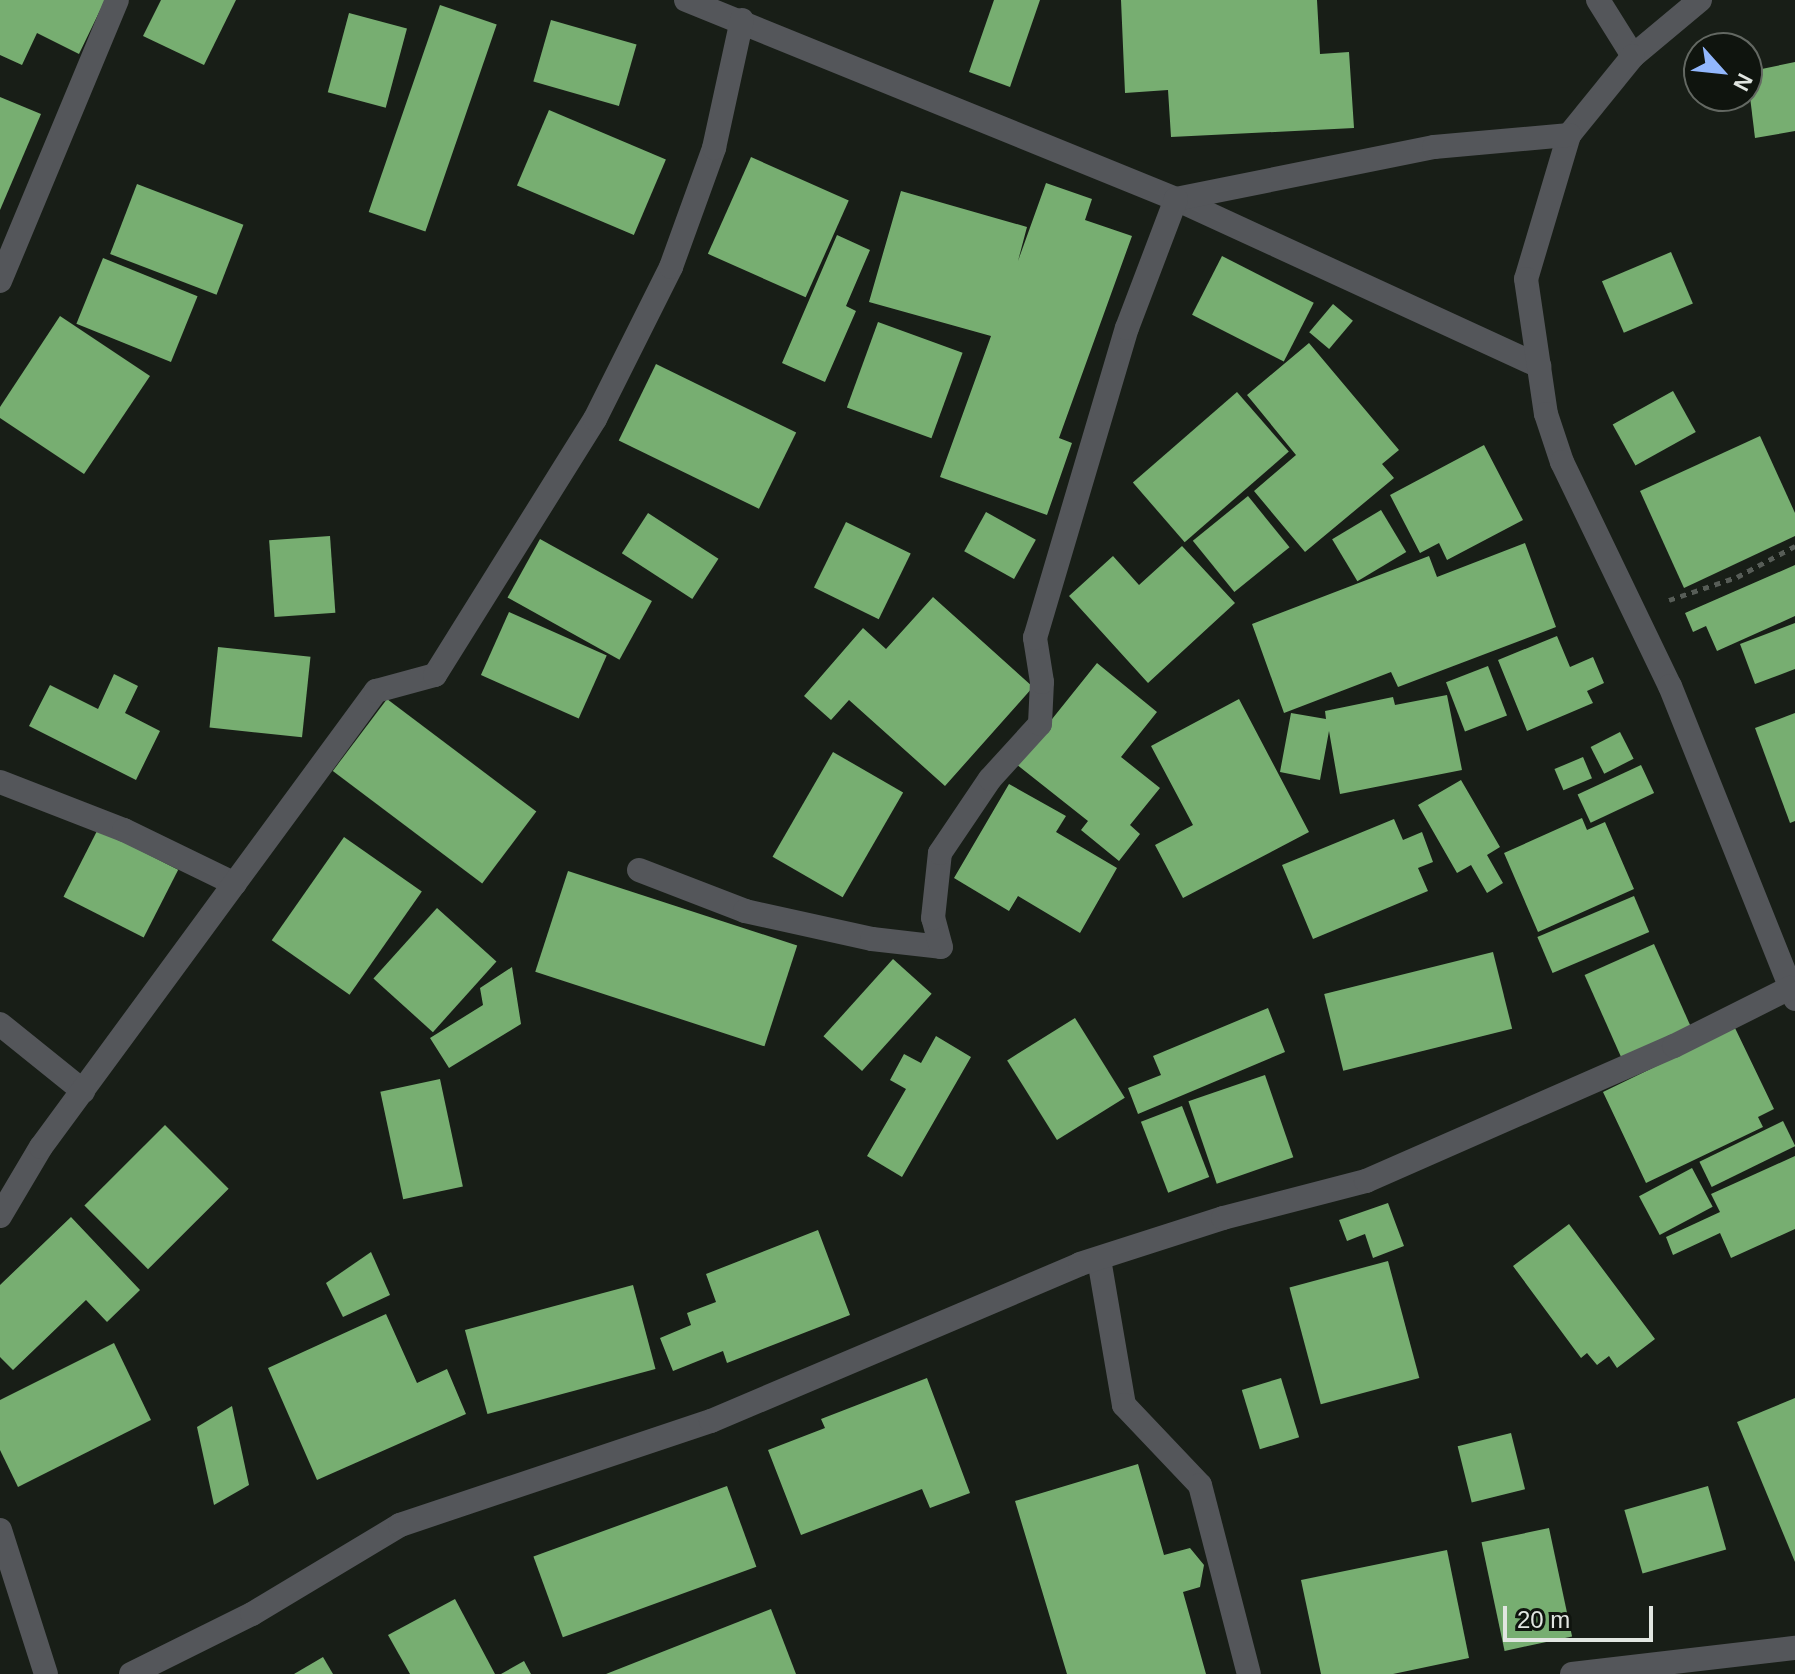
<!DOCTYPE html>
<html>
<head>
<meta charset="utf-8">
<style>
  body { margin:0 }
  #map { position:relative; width:1795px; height:1674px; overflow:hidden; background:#181e17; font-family:Helvetica,sans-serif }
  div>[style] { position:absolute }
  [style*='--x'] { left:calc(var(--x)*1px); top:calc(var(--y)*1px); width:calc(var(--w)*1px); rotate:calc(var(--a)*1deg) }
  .building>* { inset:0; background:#77ae71; transform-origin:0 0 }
  .path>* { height:5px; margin-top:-2.5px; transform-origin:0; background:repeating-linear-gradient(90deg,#575d57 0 6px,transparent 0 12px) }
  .minor>* { height:24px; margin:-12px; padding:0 12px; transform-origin:12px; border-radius:12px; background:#54565a }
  span { translate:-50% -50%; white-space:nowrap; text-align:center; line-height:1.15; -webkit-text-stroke:8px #0f140e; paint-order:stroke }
  .north { position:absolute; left:1683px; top:32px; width:80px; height:80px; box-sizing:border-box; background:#0f140e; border:2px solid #636862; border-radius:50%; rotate:117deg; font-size:22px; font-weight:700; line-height:32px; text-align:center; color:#e1e6e1 }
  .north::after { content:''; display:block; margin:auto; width:28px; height:36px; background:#92b7fd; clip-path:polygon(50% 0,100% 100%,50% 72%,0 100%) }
  .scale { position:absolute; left:1503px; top:1606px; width:150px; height:36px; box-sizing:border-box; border:4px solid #e1e6e1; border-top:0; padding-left:10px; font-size:24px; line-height:28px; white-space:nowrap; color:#e1e6e1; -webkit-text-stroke:6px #0f140e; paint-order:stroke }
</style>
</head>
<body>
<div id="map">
  <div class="building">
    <i style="clip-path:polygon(0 0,105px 0,79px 54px,37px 33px,22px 65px,0 55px)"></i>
    <i style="clip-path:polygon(161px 0,236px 0,204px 65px,143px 36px)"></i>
    <i style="clip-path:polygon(994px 0,1040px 0,1010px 87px,969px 72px)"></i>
    <i style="clip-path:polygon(1121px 0,1317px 0,1320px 54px,1349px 52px,1354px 128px,1171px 137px,1168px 90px,1125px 93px)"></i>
    <i style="left:440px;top:5px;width:60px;height:219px;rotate:19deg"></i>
    <i style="left:349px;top:13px;width:60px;height:82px;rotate:15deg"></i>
    <i style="left:551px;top:20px;width:89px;height:64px;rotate:16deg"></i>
    <i style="clip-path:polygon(1795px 62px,1795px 131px,1755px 138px,1747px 72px)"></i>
    <i style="clip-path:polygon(0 97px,41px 114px,0 210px)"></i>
    <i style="left:549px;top:110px;width:127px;height:82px;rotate:23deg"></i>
    <i style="left:751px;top:157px;width:107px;height:106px;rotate:24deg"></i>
    <i style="clip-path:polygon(1046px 183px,1092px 199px,1085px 220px,1132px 236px,1059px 438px,1072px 443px,1047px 515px,940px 477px,991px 336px,869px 302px,901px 191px,1027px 227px,1018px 261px)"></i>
    <i style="left:137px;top:184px;width:114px;height:75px;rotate:21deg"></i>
    <i style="clip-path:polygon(837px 235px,870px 250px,846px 306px,856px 311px,825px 382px,782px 363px)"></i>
    <i style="left:1671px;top:252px;width:56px;height:75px;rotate:67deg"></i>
    <i style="left:1222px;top:256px;width:103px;height:66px;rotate:27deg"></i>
    <i style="left:103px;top:258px;width:102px;height:71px;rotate:22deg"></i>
    <i style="left:1333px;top:304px;width:26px;height:37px;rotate:40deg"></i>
    <i style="clip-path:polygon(60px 316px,150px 376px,84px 474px,0 418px,0 407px)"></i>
    <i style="left:878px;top:322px;width:90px;height:91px;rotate:20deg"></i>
    <i style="clip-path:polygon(1309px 343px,1399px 450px,1382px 464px,1394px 478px,1305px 552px,1254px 491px,1296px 455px,1247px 395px)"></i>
    <i style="left:656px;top:364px;width:156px;height:85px;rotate:26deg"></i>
    <i style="left:1673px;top:391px;width:47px;height:69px;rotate:61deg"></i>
    <i style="left:1237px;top:392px;width:79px;height:138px;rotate:49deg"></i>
    <i style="clip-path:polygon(1760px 436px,1795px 513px,1795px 536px,1684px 588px,1640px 491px)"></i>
    <i style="clip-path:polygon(1484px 445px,1523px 520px,1447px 560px,1439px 543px,1420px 553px,1390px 495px)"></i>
    <i style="left:1248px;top:496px;width:66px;height:71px;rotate:51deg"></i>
    <i style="left:1381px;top:510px;width:49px;height:57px;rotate:59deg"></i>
    <i style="left:986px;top:512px;width:57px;height:45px;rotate:29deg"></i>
    <i style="left:648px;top:513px;width:84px;height:48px;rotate:33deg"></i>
    <i style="left:846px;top:522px;width:72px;height:73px;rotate:26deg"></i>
    <i style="left:330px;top:536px;width:77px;height:61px;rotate:86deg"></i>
    <i style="left:540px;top:539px;width:128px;height:67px;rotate:29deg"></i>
    <i style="clip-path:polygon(1525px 543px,1556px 627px,1398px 687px,1391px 672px,1284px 713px,1252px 624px,1429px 556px,1437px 577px)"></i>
    <i style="clip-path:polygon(1182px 546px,1235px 603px,1148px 683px,1069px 596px,1113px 556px,1139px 585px)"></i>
    <i style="clip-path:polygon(1795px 565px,1795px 616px,1717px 651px,1706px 626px,1693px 632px,1685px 613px)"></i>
    <i style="clip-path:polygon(933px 597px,1033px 687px,945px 786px,849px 700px,831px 720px,804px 696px,863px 628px,886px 649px)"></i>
    <i style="left:509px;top:612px;width:107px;height:69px;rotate:24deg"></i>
    <i style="clip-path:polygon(1795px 623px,1795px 669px,1755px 684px,1740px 644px)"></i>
    <i style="clip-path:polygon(1557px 636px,1570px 667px,1593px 657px,1604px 683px,1587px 691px,1593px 703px,1527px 731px,1498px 660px)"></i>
    <i style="left:218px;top:647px;width:93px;height:81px;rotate:6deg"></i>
    <i style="clip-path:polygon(1097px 663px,1157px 712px,1121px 757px,1160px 788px,1130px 825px,1140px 834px,1119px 861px,1081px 830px,1088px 821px,1016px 764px)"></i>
    <i style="left:1488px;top:666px;width:53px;height:45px;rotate:69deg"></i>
    <i style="clip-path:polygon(114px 674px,138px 686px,125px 713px,160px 731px,136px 780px,29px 726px,50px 685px,98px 709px)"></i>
    <i style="clip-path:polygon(1447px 695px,1462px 770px,1340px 794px,1329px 731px,1320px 780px,1280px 772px,1291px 713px,1326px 719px,1325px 711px,1393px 697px,1395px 705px)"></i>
    <i style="left:387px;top:699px;width:187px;height:90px;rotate:37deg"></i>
    <i style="clip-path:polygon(1239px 699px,1309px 832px,1183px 898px,1155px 845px,1193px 825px,1151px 746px)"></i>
    <i style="clip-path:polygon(1795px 713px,1795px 821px,1790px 823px,1755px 728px)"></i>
    <i style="left:1620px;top:732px;width:30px;height:33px;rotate:63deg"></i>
    <i style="left:833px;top:752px;width:81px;height:121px;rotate:30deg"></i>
    <i style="left:1583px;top:757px;width:23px;height:31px;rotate:67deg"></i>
    <i style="left:1641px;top:765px;width:31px;height:70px;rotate:65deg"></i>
    <i style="clip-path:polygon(1461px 780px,1500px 847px,1487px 855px,1503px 883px,1487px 893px,1471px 865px,1457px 873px,1418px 805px)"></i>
    <i style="clip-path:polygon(1009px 784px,1066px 816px,1056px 832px,1117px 868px,1080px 933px,1018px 896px,1009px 911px,954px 878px)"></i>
    <i style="clip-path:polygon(1582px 818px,1587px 830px,1605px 822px,1634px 889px,1538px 932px,1504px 853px)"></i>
    <i style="clip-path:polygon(1394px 819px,1403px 840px,1422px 832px,1433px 862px,1418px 868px,1428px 891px,1313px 939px,1282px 865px)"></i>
    <i style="left:98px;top:829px;width:90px;height:76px;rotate:27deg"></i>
    <i style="left:344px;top:837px;width:95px;height:126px;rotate:35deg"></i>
    <i style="left:568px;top:871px;width:241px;height:106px;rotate:18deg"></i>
    <i style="left:1634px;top:896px;width:39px;height:105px;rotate:67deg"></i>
    <i style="left:437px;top:908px;width:80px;height:95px;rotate:42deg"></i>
    <i style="left:1654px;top:944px;width:90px;height:76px;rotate:66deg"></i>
    <i style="left:1493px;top:952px;width:79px;height:174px;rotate:76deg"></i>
    <i style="left:893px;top:959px;width:52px;height:104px;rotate:42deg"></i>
    <i style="clip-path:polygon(512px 967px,521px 1024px,449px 1068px,430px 1038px,483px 1005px,480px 988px)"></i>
    <i style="clip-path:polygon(1268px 1008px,1285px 1052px,1138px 1114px,1128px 1088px,1161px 1075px,1153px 1056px)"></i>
    <i style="left:1075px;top:1018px;width:94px;height:80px;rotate:58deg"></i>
    <i style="clip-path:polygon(1735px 1028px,1774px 1109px,1758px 1117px,1763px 1127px,1646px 1183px,1603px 1092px)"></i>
    <i style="clip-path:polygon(936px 1036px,971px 1057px,902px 1177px,867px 1156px,906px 1089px,890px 1080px,904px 1054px,921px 1063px)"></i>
    <i style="left:1265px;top:1075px;width:87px;height:81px;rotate:71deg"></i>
    <i style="left:440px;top:1079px;width:110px;height:61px;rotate:78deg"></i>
    <i style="left:1182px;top:1106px;width:76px;height:44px;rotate:69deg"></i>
    <i style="left:1783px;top:1121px;width:28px;height:93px;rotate:64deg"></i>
    <i style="left:165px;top:1125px;width:90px;height:114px;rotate:45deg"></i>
    <i style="clip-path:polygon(1795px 1156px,1795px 1229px,1731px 1258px,1720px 1233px,1673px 1255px,1666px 1237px,1720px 1212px,1711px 1194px)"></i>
    <i style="left:1692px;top:1168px;width:44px;height:60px;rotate:62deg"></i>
    <i style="clip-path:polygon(1388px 1203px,1404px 1246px,1373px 1258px,1365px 1234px,1347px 1241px,1339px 1220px)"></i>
    <i style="clip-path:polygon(71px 1217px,140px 1290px,107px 1322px,86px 1300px,13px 1370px,0 1357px,0 1285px)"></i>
    <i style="clip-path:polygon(1569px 1224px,1655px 1339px,1617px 1368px,1609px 1356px,1597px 1365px,1587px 1353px,1581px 1358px,1513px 1266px)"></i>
    <i style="clip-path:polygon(818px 1230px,850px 1315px,727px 1363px,723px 1351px,673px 1371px,660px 1338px,691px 1325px,687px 1313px,716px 1302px,706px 1274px)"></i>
    <i style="clip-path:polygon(371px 1252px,390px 1295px,343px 1317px,326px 1283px)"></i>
    <i style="left:1388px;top:1261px;width:121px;height:102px;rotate:75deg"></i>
    <i style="left:633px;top:1285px;width:87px;height:174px;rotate:75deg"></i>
    <i style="clip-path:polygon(386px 1314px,417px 1383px,447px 1369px,466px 1414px,317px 1480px,268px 1368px)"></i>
    <i style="clip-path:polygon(114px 1343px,151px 1420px,18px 1487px,0 1450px,0 1400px)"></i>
    <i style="clip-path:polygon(927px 1378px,970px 1493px,930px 1508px,922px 1489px,801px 1535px,768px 1450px,825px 1428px,821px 1419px)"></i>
    <i style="left:1281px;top:1378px;width:62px;height:41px;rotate:73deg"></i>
    <i style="clip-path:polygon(1795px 1398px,1795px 1562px,1737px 1422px)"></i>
    <i style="clip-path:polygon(232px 1406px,249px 1485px,214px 1505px,197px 1427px)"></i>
    <i style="left:1511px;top:1433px;width:58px;height:55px;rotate:76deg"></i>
    <i style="clip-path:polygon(1138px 1464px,1164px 1555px,1190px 1548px,1204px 1565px,1200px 1587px,1183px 1592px,1206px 1674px,1067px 1674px,1015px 1501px)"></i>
    <i style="left:727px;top:1486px;width:86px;height:206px;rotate:70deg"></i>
    <i style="left:1708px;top:1486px;width:66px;height:87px;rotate:74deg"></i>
    <i style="left:1549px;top:1528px;width:111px;height:69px;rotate:78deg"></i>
    <i style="clip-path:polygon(1447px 1550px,1469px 1658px,1393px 1674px,1321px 1674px,1301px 1580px)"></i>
    <i style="clip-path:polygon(455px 1599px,495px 1674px,410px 1674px,388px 1635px)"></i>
    <i style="clip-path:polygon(771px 1609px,796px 1674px,606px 1674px)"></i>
    <i style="clip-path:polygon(323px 1657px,333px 1674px,294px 1674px)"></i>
    <i style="clip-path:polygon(524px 1661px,531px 1674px,501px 1674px)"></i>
  </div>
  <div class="path">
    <i style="--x:1669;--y:600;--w:72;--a:-18.7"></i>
    <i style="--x:1737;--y:577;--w:66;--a:-28.1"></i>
  </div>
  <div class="minor">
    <i style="--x:686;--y:0;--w:529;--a:22.1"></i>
    <i style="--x:1176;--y:199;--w:400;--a:24.7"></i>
    <i style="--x:1598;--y:0;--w:66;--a:58"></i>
    <i style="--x:1700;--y:0;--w:87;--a:140.1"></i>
    <i style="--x:1633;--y:56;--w:102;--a:129"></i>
    <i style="--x:1569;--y:135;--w:150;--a:106.6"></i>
    <i style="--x:1526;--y:279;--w:136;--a:81.6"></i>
    <i style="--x:1546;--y:414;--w:51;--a:71.6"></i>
    <i style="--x:1562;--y:462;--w:249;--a:64.3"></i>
    <i style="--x:1670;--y:686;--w:337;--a:68.2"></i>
    <i style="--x:1176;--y:199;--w:263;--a:-11.4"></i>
    <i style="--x:1434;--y:147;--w:136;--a:-5.1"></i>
    <i style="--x:0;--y:281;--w:304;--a:-67.4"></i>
    <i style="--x:0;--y:782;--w:133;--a:21.2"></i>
    <i style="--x:124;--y:830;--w:123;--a:25.9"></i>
    <i style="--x:639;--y:870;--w:114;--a:21.1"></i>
    <i style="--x:745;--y:911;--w:130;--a:12.4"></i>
    <i style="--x:872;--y:939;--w:69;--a:6.6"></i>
    <i style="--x:941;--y:947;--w:30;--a:-105"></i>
    <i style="--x:933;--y:918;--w:65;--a:-83.9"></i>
    <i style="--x:940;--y:853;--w:89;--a:-56"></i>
    <i style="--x:990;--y:779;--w:74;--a:-47.7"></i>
    <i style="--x:1040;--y:724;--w:42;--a:-87.3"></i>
    <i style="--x:1042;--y:682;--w:45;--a:-99"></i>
    <i style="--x:1035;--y:638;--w:323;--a:-73.5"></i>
    <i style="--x:1127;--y:328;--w:138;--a:-69.2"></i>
    <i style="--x:0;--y:1024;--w:107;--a:38.9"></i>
    <i style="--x:0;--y:1216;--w:80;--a:-59.3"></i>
    <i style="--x:41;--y:1147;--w:566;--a:-53.7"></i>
    <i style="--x:376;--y:691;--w:61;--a:-15.2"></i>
    <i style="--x:435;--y:675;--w:302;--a:-58"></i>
    <i style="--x:595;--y:419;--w:170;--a:-63.4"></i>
    <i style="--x:671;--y:267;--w:127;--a:-70.1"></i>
    <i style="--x:714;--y:148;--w:131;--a:-77.7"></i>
    <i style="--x:1099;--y:1259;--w:148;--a:80.3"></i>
    <i style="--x:1124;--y:1405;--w:110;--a:46.5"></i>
    <i style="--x:1200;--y:1485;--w:195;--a:75.5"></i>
    <i style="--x:0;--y:1530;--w:151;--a:72.3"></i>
    <i style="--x:131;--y:1674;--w:135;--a:-26.4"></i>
    <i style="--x:252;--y:1614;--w:173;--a:-31"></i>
    <i style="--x:400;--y:1525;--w:328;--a:-18.5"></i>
    <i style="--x:711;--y:1421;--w:401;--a:-23"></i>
    <i style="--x:1080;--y:1264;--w:150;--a:-17.8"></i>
    <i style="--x:1223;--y:1218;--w:148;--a:-14.5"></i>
    <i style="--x:1366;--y:1181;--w:336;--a:-23.7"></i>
    <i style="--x:1674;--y:1046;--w:130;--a:-26.6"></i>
    <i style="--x:1572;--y:1674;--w:225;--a:-6.7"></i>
  </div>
  <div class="north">N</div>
  <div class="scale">20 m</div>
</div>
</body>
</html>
